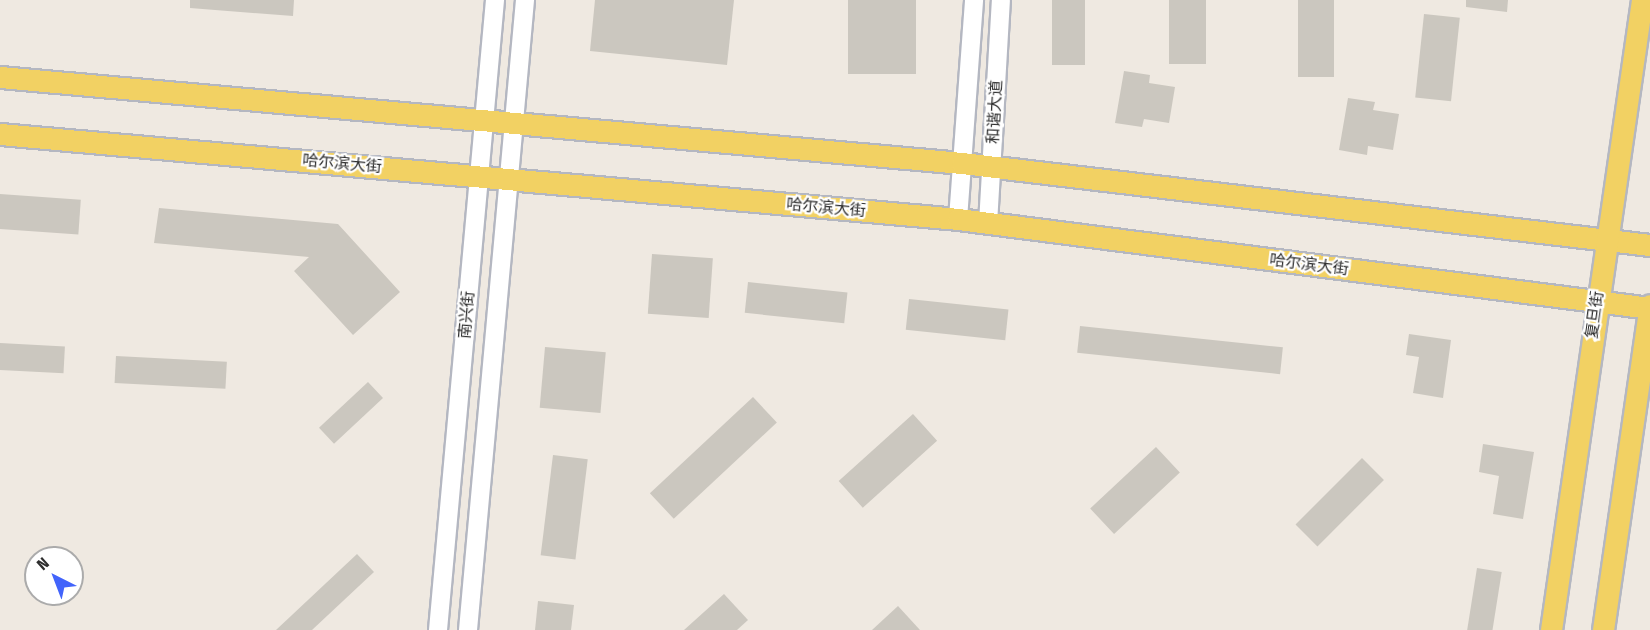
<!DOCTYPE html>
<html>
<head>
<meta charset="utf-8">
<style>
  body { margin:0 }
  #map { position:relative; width:1650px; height:630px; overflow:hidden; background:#efe9e1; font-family:"Fira Sans Condensed","Noto Sans SC",sans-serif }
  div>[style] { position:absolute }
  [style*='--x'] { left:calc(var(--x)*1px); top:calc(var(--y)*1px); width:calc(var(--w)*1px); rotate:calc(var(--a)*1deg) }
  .building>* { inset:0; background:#cbc7bf; transform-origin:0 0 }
  .roads { filter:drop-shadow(2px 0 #b4b7c1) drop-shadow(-2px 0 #b4b7c1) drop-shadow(0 2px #b4b7c1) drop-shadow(0 -2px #b4b7c1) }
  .secondary>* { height:18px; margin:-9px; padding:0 9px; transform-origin:9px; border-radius:9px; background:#fff }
  .primary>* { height:21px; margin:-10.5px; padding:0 10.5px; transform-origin:10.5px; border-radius:10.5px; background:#f2d163 }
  span { translate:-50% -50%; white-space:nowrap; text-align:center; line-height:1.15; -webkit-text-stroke:4.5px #fff; paint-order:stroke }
  .street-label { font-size:16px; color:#2e2e2e }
  .north { position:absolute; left:24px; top:546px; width:60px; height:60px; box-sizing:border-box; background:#fff; border:2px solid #ababab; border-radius:50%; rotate:318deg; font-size:16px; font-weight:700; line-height:24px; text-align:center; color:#2e2e2e }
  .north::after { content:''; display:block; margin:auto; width:21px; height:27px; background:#4264fb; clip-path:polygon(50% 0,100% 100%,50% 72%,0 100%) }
</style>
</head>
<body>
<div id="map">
  <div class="building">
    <i style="clip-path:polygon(190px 0,294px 0,293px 16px,190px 8px)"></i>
    <i style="clip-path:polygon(595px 0,734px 0,727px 65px,590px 51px)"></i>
    <i style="left:848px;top:0;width:68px;height:74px"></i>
    <i style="left:1052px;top:0;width:33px;height:65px"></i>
    <i style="left:1169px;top:0;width:37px;height:64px"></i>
    <i style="left:1298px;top:0;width:36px;height:77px"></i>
    <i style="clip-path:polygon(1466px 0,1508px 0,1507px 12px,1466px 7px)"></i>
    <i style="left:1424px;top:14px;width:36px;height:84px;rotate:6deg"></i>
    <i style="clip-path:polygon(1124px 71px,1150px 75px,1149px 83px,1175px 87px,1169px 123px,1144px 119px,1142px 127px,1115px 123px)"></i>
    <i style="clip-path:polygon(1348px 98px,1375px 102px,1373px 110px,1399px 114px,1393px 150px,1368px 146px,1367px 155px,1339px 150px)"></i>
    <i style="left:0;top:194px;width:81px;height:35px;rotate:4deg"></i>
    <i style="clip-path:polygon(159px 208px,338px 224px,400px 292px,353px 335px,294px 271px,309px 257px,154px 243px)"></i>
    <i style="left:652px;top:254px;width:61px;height:60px;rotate:4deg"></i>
    <i style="left:748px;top:282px;width:100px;height:31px;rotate:6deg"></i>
    <i style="left:909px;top:299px;width:100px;height:31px;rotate:6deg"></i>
    <i style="left:1080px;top:326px;width:204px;height:27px;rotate:6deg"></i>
    <i style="clip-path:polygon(1409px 334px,1451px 340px,1443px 398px,1413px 393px,1419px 357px,1406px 355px)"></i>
    <i style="left:0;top:343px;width:65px;height:27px;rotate:3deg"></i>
    <i style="left:545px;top:347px;width:61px;height:61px;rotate:5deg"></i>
    <i style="left:116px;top:356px;width:111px;height:27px;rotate:3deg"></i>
    <i style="left:368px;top:382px;width:22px;height:67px;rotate:47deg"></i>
    <i style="left:753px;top:397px;width:35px;height:141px;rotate:47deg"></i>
    <i style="left:913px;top:414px;width:36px;height:100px;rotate:48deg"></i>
    <i style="clip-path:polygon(1483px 444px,1534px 452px,1523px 519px,1493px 514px,1499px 476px,1479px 472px)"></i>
    <i style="left:1156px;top:447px;width:35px;height:90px;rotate:47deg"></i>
    <i style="left:553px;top:455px;width:35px;height:101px;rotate:7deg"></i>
    <i style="left:1362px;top:458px;width:31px;height:94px;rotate:45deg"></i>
    <i style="clip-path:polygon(357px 554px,374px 572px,312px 630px,276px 630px)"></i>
    <i style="left:1477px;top:568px;width:25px;height:63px;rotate:9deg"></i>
    <i style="clip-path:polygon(724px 594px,748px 620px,737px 630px,684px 630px)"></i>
    <i style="clip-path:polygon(538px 601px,574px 605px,571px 630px,535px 630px)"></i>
    <i style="clip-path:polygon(898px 606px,920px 630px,872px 630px)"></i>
  </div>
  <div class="roads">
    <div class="secondary">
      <i style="--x:958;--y:219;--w:220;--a:-85.8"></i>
      <i style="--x:988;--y:224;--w:224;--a:-86.7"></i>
      <i style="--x:438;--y:630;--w:633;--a:-84.83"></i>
      <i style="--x:468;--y:630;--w:633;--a:-84.83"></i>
    </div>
    <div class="primary">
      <i style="--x:0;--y:77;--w:966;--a:5.11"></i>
      <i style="--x:962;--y:163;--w:693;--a:6.8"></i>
      <i style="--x:0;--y:134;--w:962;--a:5.07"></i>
      <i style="--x:958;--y:219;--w:698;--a:7.33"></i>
      <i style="--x:1551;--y:630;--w:637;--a:-81.78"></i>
      <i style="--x:1603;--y:630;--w:328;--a:-81.8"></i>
    </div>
  </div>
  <div class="street-label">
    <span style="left:995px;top:112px;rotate:-87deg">和谐大道</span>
    <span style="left:342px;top:164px;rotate:5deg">哈尔滨大街</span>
    <span style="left:826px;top:208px;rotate:5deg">哈尔滨大街</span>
    <span style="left:1309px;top:265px;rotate:7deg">哈尔滨大街</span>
    <span style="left:467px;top:315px;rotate:-85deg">南兴街</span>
    <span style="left:1595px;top:315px;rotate:-82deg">复旦街</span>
  </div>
  <div class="north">N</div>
</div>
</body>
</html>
